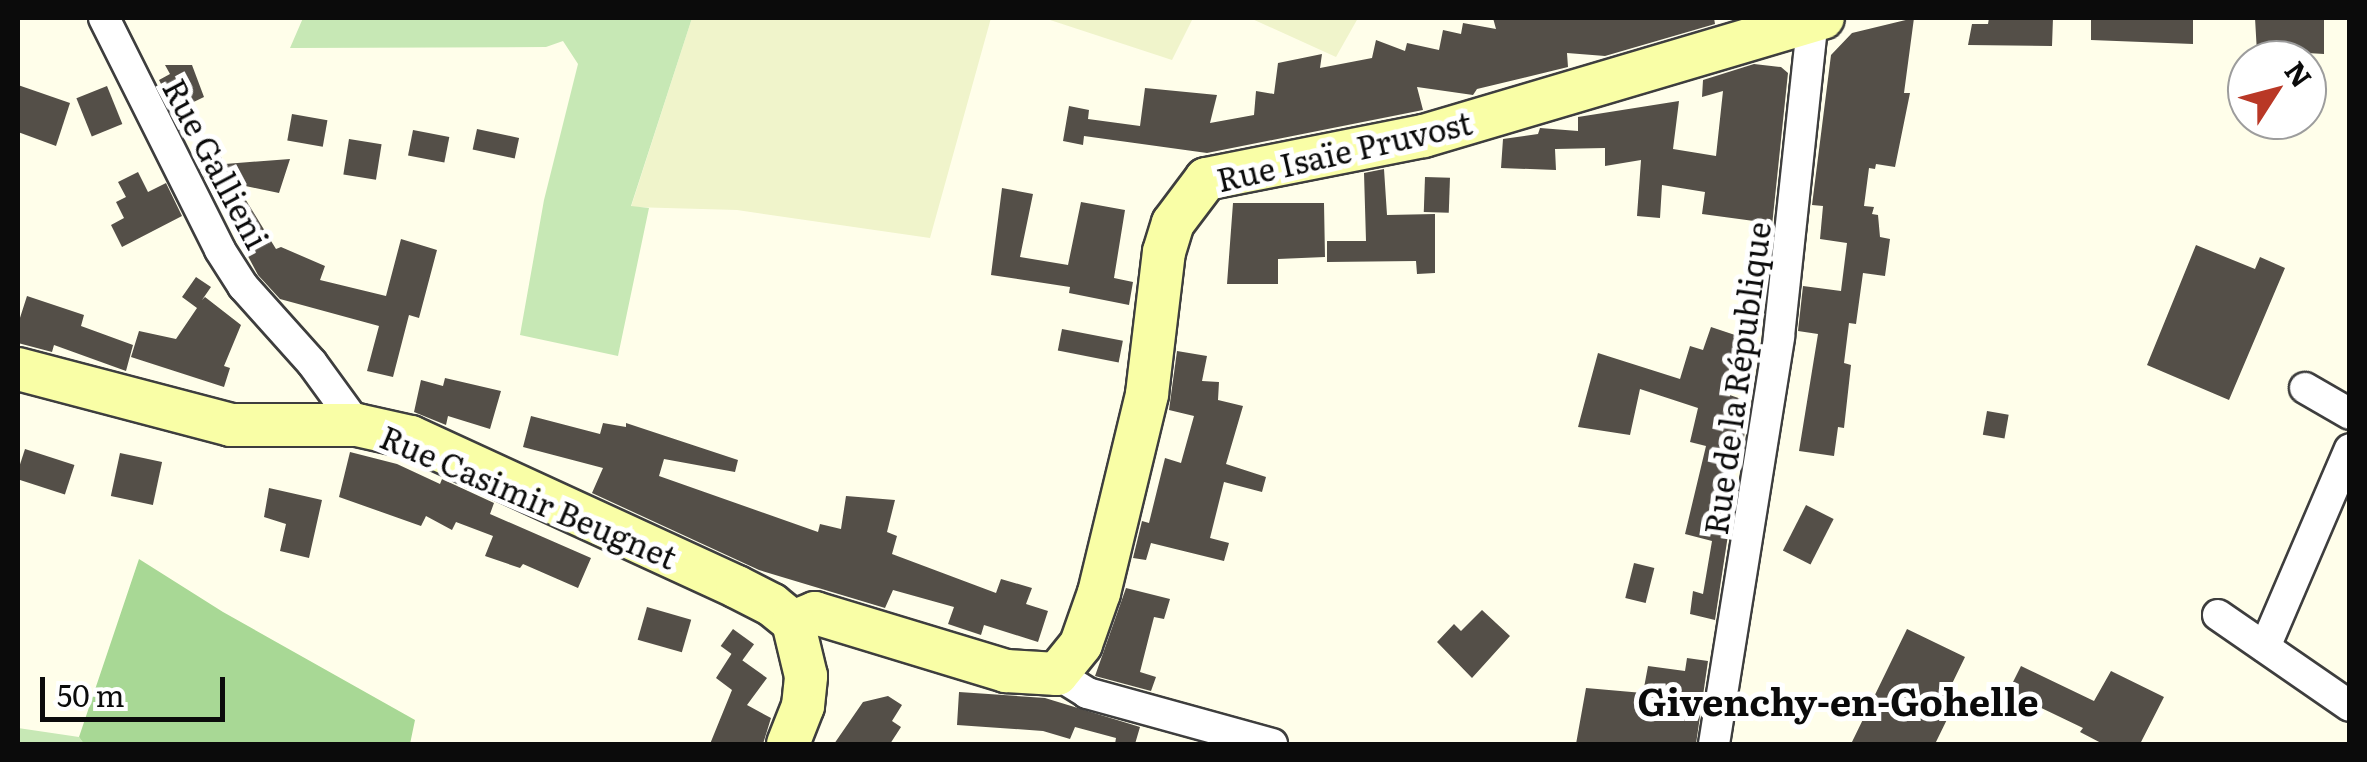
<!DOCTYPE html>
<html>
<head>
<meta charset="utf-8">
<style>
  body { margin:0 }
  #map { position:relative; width:2367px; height:762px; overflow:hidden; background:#fffeea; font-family:Literata,serif }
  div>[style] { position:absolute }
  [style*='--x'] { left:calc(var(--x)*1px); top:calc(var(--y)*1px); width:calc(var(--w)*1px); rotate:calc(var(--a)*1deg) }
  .farmland>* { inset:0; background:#f0f4cb }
  .green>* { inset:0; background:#c7e8b5 }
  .forest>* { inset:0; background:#a8d895 }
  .building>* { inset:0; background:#544f48; transform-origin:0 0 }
  .roads { filter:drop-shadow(2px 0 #3e3e3e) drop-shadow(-2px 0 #3e3e3e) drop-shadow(0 2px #3e3e3e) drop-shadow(0 -2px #3e3e3e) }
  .street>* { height:30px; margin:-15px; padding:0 15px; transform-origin:15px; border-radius:15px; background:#fff }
  .secondary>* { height:42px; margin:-21px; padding:0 21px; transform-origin:21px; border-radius:21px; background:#f9fea6 }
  span { translate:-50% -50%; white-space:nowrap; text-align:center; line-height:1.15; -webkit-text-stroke:10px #fff; paint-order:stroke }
  .street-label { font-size:32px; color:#0b0b0b }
  .quarter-label { font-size:38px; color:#0b0b0b; font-weight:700 }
  .frame { position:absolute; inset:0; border:20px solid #0b0b0b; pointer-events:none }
  .north { position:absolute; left:2227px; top:40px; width:100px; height:100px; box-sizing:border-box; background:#fff; border:2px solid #9d9d9d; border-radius:50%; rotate:54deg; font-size:28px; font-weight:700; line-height:40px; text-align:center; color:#0b0b0b }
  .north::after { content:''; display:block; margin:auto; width:35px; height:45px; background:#b93826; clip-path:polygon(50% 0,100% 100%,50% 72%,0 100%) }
  .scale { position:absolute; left:40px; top:677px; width:185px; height:45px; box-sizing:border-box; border:5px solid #0b0b0b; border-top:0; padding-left:12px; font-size:30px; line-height:35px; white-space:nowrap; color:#0b0b0b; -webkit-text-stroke:8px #fff; paint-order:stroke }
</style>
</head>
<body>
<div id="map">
  <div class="farmland">
    <i style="clip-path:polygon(692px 18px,991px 18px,930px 238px,737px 210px,631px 207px)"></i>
    <i style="clip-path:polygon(1044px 18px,1193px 18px,1172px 60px)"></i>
    <i style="clip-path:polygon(1250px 18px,1358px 18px,1336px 57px)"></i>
  </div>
  <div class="green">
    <i style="clip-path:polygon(303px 18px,692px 18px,631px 206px,649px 208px,618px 356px,520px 335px,544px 200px,578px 64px,563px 41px,546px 47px,290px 48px)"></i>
    <i style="clip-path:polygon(18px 728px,79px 737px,84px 744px,18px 744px)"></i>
  </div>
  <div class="forest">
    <i style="clip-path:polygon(139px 559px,223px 612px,415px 720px,410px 744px,84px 744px,79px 737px)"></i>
  </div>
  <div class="building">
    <i style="clip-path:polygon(1493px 18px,1714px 18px,1715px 24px,1605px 56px,1567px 53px,1568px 67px,1477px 89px,1473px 95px,1417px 87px,1423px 110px,1207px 153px,1084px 136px,1083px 145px,1063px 141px,1069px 106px,1089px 110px,1088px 119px,1140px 126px,1145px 88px,1217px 95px,1210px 123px,1254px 115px,1256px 91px,1274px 94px,1278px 63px,1322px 54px,1320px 68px,1372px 58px,1376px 40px,1405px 51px,1407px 43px,1439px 50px,1443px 30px,1461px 34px,1463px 23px,1496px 29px)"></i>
    <i style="clip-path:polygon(1914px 18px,1904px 93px,1910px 93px,1895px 167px,1876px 164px,1875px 169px,1869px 168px,1864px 206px,1874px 207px,1872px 214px,1878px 215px,1880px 237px,1890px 239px,1885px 276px,1863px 273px,1856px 324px,1849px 323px,1844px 363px,1851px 365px,1844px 428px,1838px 427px,1834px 456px,1799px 451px,1818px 334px,1798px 331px,1803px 286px,1841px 291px,1847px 243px,1820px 239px,1823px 206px,1812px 205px,1831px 55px,1852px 33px)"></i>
    <i style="clip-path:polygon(1989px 18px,2053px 18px,2052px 46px,1968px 45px,1972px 24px,1988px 24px)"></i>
    <i style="clip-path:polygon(2091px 18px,2193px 18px,2193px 44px,2091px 40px)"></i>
    <i style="clip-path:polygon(2255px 18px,2324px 18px,2324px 54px,2291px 52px,2291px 60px,2265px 60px,2266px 53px,2257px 53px)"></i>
    <i style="clip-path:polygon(1754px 64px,1781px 67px,1788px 73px,1768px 264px,1749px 261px,1754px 221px,1702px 214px,1705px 192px,1662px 185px,1660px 218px,1637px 216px,1641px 160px,1605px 166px,1605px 148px,1555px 149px,1556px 170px,1501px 168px,1503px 139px,1538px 134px,1540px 128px,1578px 131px,1578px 117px,1679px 101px,1673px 149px,1716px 156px,1723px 91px,1702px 97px,1703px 80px)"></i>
    <i style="clip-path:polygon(165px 65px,192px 65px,204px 97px,175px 111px,159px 80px,170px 74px)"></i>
    <i style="clip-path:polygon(18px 85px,70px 103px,56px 146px,18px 132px)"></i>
    <i style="left:107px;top:86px;width:41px;height:33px;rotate:68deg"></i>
    <i style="left:292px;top:114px;width:36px;height:27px;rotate:10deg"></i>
    <i style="left:477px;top:129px;width:43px;height:21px;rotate:12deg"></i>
    <i style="left:413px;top:130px;width:37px;height:26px;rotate:11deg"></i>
    <i style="left:349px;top:139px;width:33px;height:36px;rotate:9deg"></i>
    <i style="clip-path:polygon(218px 152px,225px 164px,290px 159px,279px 193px,236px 184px,276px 249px,281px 247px,325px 266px,320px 280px,386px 296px,401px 239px,437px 250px,419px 318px,409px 315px,393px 377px,367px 371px,379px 326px,280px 299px,258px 275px,225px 213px,220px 184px,209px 186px,199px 166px)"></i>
    <i style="clip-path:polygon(1384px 169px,1387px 215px,1435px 214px,1435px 273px,1417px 274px,1416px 261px,1327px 262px,1327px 241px,1366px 241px,1364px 173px)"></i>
    <i style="clip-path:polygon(138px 172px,148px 192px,166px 183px,182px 216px,122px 247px,111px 225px,124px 218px,116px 202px,126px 197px,118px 182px)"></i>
    <i style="left:1425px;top:177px;width:25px;height:35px;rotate:2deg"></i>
    <i style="clip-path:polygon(1002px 188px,1033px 194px,1020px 257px,1068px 265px,1081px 202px,1125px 210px,1114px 278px,1133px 282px,1129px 305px,1069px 293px,1070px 287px,991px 275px)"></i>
    <i style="clip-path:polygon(1233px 203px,1324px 203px,1325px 257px,1278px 259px,1278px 284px,1227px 284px)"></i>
    <i style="clip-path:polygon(2196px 245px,2255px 269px,2260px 257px,2285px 268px,2229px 400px,2147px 365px)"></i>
    <i style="clip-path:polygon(196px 277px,211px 287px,202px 300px,205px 297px,241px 325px,224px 366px,230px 368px,224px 387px,131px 357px,139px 331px,176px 339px,197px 308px,182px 297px)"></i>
    <i style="clip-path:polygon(27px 296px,84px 315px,81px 326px,133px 345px,126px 371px,54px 345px,52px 352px,18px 343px,18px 324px)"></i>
    <i style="clip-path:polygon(1711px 327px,1741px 337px,1721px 392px,1750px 402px,1739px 467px,1730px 464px,1722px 507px,1732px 509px,1715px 620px,1690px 614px,1693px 591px,1703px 594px,1712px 541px,1685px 534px,1706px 446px,1690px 442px,1698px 408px,1640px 389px,1630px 435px,1578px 427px,1598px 353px,1680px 379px,1690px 346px,1703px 350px)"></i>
    <i style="left:1062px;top:329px;width:62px;height:22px;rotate:11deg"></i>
    <i style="clip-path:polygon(1177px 351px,1207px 356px,1202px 381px,1219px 382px,1218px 400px,1243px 406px,1226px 464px,1266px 477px,1262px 492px,1224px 482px,1210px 538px,1229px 543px,1224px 561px,1151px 543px,1146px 560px,1133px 558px,1142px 521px,1149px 523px,1165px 458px,1181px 463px,1194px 416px,1169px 410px)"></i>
    <i style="clip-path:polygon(445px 378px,501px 391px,490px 429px,448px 416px,446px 425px,414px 412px,421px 380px,443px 386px)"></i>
    <i style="left:1987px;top:411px;width:22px;height:24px;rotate:10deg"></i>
    <i style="clip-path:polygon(531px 416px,600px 434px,603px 423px,626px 427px,626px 423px,738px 460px,735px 472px,664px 459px,659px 476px,818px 532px,820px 524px,841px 529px,846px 496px,895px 500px,887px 532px,897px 536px,892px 554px,996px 593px,1001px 579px,1032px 588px,1026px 604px,1048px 611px,1038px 642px,984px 625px,981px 635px,948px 624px,954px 607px,893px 590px,885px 608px,759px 570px,592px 493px,603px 468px,523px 447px)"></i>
    <i style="left:25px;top:449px;width:52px;height:31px;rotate:18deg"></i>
    <i style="clip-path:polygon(350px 452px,397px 464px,440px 484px,442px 479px,494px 503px,490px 514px,591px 558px,578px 588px,523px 564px,520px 568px,485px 556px,493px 536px,456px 522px,452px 530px,426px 516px,421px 526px,339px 497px)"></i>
    <i style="left:120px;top:453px;width:43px;height:44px;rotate:12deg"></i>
    <i style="clip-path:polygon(269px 488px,322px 500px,309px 558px,280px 551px,286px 524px,264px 517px)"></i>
    <i style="left:1806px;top:505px;width:31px;height:51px;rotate:27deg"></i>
    <i style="left:1634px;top:563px;width:21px;height:36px;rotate:14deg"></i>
    <i style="clip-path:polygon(1126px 588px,1170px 599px,1164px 619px,1154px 617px,1140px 672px,1156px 677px,1151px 691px,1095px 676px)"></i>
    <i style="left:647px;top:607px;width:46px;height:34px;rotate:16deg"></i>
    <i style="clip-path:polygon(1482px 610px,1510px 636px,1472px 678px,1437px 642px,1454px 624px,1461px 631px)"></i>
    <i style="left:733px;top:629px;width:26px;height:21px;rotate:36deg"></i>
    <i style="clip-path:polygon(1907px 629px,1965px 657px,1948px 692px,1958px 697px,1935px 744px,1851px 744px)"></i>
    <i style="clip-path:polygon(732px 653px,767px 678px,747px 705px,771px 718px,763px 744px,710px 744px,732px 690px,716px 678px)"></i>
    <i style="clip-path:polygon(1687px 658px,1708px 661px,1696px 744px,1576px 744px,1586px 688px,1643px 693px,1648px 666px,1685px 671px)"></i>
    <i style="clip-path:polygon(2021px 666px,2094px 701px,2111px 671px,2164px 697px,2140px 744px,2103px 744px,2080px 732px,2083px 728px,2008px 692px)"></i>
    <i style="clip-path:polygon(959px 692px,1045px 698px,1140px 727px,1135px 744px,1115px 744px,1116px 738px,1075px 727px,1070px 739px,1043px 731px,957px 725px)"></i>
    <i style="clip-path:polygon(888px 696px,902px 705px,892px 721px,901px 727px,890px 744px,834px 744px,863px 702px)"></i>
  </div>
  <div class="roads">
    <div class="street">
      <i style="--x:104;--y:18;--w:259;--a:63.4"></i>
      <i style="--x:220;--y:250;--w:43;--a:57.4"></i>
      <i style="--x:243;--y:286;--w:103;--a:48.1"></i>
      <i style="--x:312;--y:363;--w:77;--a:54"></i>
      <i style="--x:2305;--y:388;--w:52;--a:30"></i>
      <i style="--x:2218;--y:615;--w:160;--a:34.6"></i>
      <i style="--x:2265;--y:647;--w:215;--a:-66.8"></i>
      <i style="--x:1057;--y:674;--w:36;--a:32"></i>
      <i style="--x:1087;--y:693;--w:192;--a:15.4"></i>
      <i style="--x:1714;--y:744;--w:413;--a:-80.9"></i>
      <i style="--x:1779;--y:336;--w:318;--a:-83.9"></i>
    </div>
    <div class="secondary">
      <i style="--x:18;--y:369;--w:220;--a:14.7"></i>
      <i style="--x:231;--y:425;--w:126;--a:0"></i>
      <i style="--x:357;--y:425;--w:55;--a:12.5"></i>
      <i style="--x:411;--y:437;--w:359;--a:24.7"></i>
      <i style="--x:737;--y:587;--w:39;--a:27"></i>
      <i style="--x:772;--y:605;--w:27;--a:39"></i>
      <i style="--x:793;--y:622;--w:24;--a:-22"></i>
      <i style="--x:815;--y:613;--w:200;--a:16.9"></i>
      <i style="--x:1006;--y:671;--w:51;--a:3.4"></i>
      <i style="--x:1057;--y:674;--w:38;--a:-51"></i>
      <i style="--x:1081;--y:644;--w:54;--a:-70.6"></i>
      <i style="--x:1099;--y:593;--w:205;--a:-76.4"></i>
      <i style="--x:1147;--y:394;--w:143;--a:-83.2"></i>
      <i style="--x:1164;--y:252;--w:30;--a:-73"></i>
      <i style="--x:1173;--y:223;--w:55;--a:-53.1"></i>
      <i style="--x:1206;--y:179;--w:222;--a:-11.2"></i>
      <i style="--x:1424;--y:136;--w:416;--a:-16.5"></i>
      <i style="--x:788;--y:744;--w:41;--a:-68.5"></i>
      <i style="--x:803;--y:706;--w:30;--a:-84"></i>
      <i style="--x:806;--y:676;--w:56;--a:-103.5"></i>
    </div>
  </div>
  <div class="street-label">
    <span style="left:1344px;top:150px;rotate:-13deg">Rue Isaïe Pruvost</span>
    <span style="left:217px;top:163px;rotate:62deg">Rue Gallieni</span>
    <span style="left:1736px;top:378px;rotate:-82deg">Rue de la République</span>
    <span style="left:529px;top:496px;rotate:23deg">Rue Casimir Beugnet</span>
  </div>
  <div class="quarter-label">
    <span style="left:1838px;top:700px">Givenchy-en-Gohelle</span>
  </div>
  <div class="frame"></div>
  <div class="north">N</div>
  <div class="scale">50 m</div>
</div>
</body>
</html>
